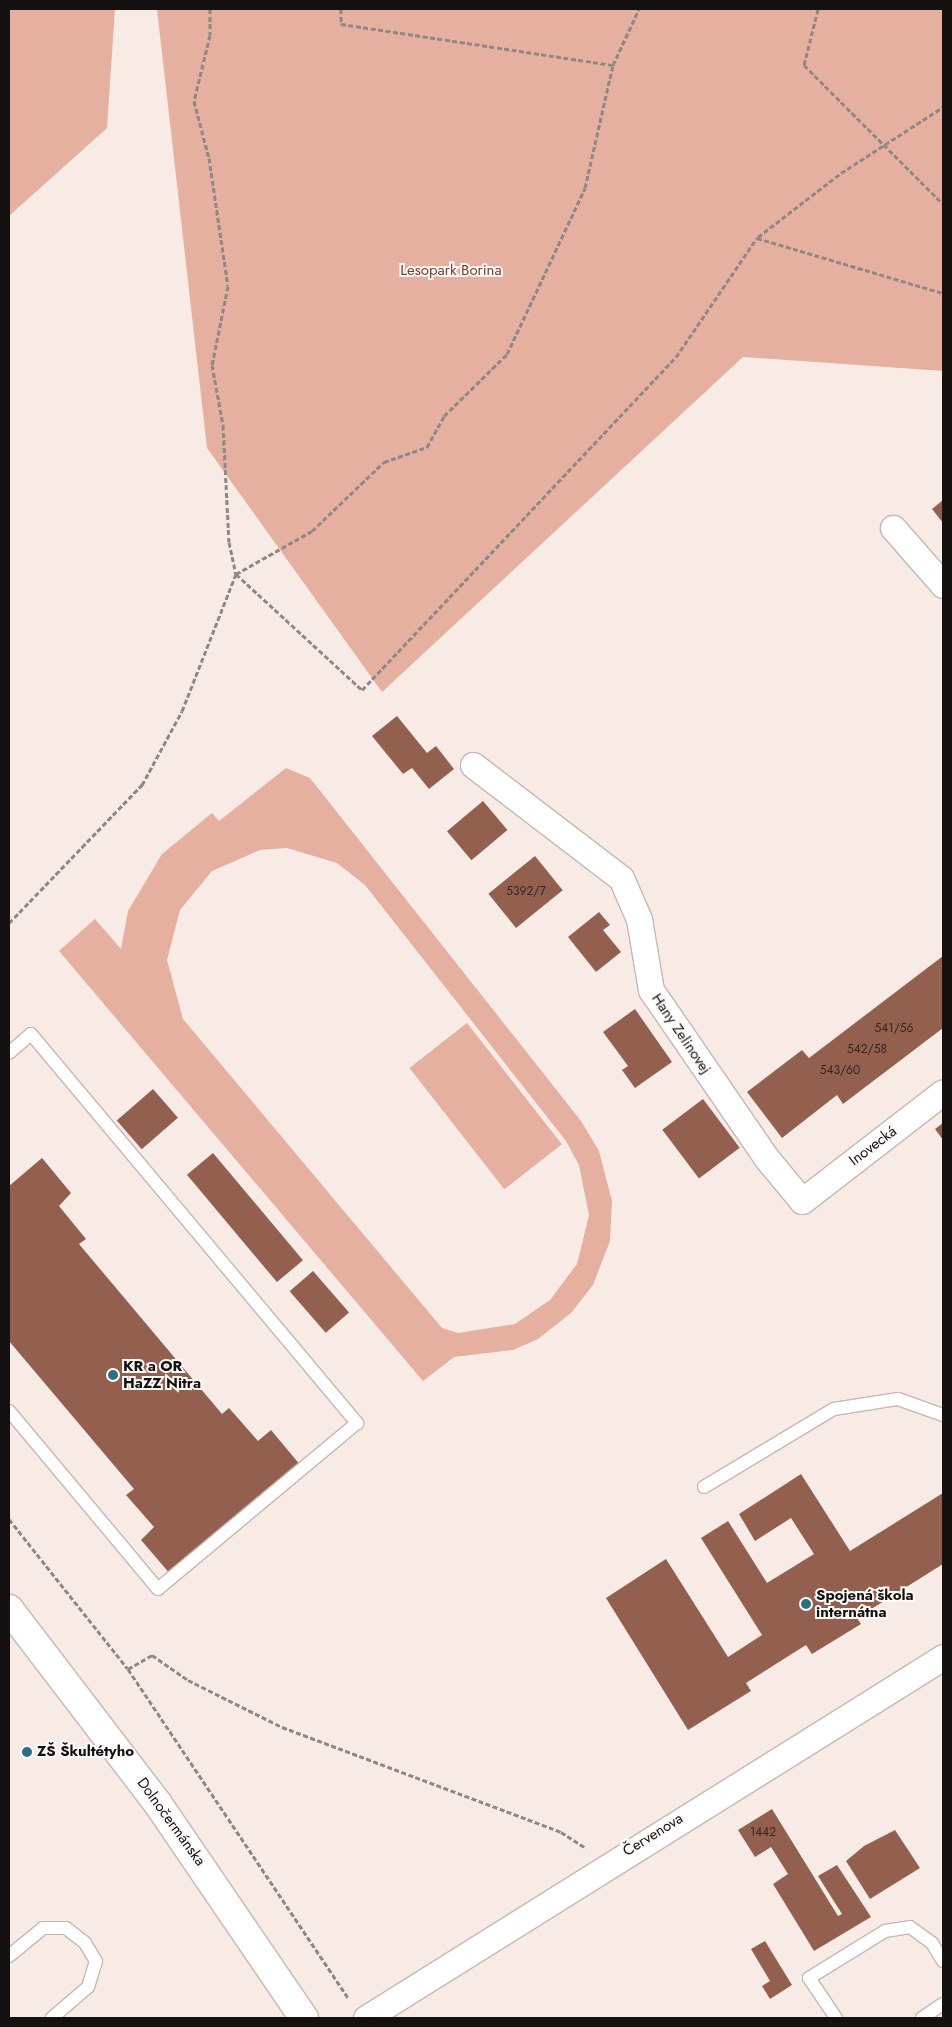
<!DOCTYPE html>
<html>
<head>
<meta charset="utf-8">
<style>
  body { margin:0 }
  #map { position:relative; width:952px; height:2027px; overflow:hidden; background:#f8ebe6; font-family:Jost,sans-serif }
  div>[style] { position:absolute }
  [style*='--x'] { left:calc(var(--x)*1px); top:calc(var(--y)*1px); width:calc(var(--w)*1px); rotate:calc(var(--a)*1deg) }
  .green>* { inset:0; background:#e5b09f; transform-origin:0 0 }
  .building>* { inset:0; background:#936050; transform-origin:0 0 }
  .path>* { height:3px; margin-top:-1.5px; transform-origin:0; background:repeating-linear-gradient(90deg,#908784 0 5px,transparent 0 7.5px) }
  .roads { filter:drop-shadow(1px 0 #c5b8b4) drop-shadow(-1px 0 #c5b8b4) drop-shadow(0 1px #c5b8b4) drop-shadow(0 -1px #c5b8b4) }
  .service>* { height:12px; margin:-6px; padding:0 6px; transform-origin:6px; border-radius:6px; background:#fff }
  .minor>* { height:25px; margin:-12.5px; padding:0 12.5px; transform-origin:12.5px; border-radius:12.5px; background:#fff }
  .tertiary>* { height:28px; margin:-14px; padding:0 14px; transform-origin:14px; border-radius:14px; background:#fff }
  .dots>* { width:14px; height:14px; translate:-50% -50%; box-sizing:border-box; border:2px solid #fdfaf9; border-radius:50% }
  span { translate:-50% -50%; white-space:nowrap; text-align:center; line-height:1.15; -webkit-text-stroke:4px #fdfaf9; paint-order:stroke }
  .number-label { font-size:12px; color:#342520 }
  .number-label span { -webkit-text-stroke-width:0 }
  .park-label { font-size:15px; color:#813c25 }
  .street-label { font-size:15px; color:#151110 }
  .poi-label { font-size:15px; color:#151110; font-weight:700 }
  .left { translate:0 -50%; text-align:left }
  .frame { position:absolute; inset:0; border:10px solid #151110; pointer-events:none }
</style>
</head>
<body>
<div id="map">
  <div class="green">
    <i style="clip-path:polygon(9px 9px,115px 9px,107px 128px,9px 216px)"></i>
    <i style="clip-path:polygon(157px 9px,943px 9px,943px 371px,743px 357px,382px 692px,207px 448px)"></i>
    <i style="clip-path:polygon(evenodd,286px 768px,310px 778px,581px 1121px,599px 1151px,612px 1201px,610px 1241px,593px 1285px,571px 1313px,538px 1339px,513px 1350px,454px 1357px,423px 1381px,59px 951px,95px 919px,121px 949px,128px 911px,162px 854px,212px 813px,219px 821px,286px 768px,287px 848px,337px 863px,365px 885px,566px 1141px,579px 1165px,589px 1215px,577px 1264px,550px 1300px,515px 1324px,458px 1333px,442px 1328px,183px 1019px,167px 960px,180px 910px,212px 871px,260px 850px,287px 848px)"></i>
    <i style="left:467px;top:1023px;width:154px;height:73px;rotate:52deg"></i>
  </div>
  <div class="building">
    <i style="clip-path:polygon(943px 500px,943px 523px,932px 509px)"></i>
    <i style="clip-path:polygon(397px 716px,427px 753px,436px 746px,454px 769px,429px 789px,412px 768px,403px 774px,372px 736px)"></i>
    <i style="left:483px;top:801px;width:38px;height:47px;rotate:50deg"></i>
    <i style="left:535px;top:856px;width:44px;height:60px;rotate:51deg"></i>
    <i style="clip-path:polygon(599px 912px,610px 925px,603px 930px,621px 952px,596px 972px,568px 937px)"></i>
    <i style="clip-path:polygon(943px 956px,943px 1028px,843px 1104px,837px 1095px,782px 1138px,747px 1092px,802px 1050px,809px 1058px)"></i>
    <i style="clip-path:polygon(635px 1009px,672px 1062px,635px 1088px,622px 1070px,628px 1066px,603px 1032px)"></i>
    <i style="left:153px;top:1089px;width:38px;height:48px;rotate:49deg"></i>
    <i style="left:703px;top:1099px;width:61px;height:51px;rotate:53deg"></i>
    <i style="clip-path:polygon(943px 1123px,943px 1140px,935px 1129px)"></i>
    <i style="left:213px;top:1153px;width:140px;height:34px;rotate:50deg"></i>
    <i style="clip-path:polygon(42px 1158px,71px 1193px,59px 1206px,86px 1239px,79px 1244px,222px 1414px,229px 1408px,258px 1441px,271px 1430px,301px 1466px,171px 1575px,141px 1540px,154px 1527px,126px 1495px,134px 1489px,9px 1341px,9px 1186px)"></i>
    <i style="left:313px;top:1271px;width:55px;height:31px;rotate:49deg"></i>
    <i style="clip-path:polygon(801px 1474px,850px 1551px,943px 1493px,943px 1564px,857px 1618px,861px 1624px,812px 1654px,806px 1645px,746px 1683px,751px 1691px,688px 1730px,606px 1598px,666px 1559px,728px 1657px,762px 1635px,701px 1538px,728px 1521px,767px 1583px,814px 1554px,791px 1518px,755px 1541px,739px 1514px)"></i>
    <i style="clip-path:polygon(772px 1809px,838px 1916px,842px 1914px,818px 1876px,837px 1865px,871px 1917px,814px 1951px,773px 1884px,788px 1874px,771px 1847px,755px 1857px,738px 1830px)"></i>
    <i style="clip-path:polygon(895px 1830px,920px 1868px,870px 1899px,846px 1861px,864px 1846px)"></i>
    <i style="clip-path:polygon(765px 1941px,792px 1985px,770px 1999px,762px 1986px,770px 1981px,751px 1949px)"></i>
  </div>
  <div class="path">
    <i style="--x:210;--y:9;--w:26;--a:90"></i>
    <i style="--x:210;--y:35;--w:68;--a:103.6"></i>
    <i style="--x:194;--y:101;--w:59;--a:75.3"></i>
    <i style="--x:209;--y:158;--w:129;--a:81.6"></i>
    <i style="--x:228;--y:286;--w:81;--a:101.4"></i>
    <i style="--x:212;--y:365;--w:61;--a:79.6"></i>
    <i style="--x:223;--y:425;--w:117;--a:87.1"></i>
    <i style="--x:229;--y:542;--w:33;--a:78"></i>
    <i style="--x:236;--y:574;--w:171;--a:42.6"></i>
    <i style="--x:362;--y:690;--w:458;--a:-46.7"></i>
    <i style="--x:676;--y:357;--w:144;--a:-55.8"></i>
    <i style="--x:757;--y:238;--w:194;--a:16.5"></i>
    <i style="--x:341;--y:9;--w:15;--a:90"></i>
    <i style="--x:341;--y:24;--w:275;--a:8.6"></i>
    <i style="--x:818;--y:9;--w:58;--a:104"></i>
    <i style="--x:804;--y:65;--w:197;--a:45"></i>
    <i style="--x:758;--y:237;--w:105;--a:-37.6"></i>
    <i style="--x:841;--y:173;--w:121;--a:-32.9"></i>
    <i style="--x:9;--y:923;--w:192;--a:-46.1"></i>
    <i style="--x:142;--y:785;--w:84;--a:-61.6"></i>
    <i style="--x:182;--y:711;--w:147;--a:-68.5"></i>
    <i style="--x:236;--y:574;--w:87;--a:-29.5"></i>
    <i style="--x:312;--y:531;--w:100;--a:-43.8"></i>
    <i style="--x:384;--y:462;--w:46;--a:-19.2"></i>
    <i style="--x:427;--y:447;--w:35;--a:-61"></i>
    <i style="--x:444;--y:416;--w:88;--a:-44.5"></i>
    <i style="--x:507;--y:354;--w:183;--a:-64.8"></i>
    <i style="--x:585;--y:188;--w:126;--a:-77.2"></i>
    <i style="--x:613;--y:65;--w:62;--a:-65.1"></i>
    <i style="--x:9;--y:1519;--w:191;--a:51.6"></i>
    <i style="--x:128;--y:1669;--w:396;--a:56.2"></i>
    <i style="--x:128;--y:1669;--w:28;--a:-30"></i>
    <i style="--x:152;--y:1655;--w:44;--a:34.8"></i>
    <i style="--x:188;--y:1680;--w:105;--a:26.6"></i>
    <i style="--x:282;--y:1727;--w:298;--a:20.6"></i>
    <i style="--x:561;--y:1832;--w:30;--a:33"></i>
  </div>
  <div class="roads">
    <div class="service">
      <i style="--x:9;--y:1053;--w:29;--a:-41"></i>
      <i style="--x:31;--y:1034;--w:508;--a:50.04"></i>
      <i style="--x:357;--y:1423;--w:259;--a:140.2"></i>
      <i style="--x:158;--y:1589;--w:232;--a:-129.9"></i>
      <i style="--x:704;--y:1487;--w:152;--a:-31"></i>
      <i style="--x:834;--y:1409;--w:65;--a:-8.9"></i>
      <i style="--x:898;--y:1399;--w:48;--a:19.6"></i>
      <i style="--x:9;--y:1956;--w:44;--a:-39.5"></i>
      <i style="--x:43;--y:1928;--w:23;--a:0"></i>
      <i style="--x:66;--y:1928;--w:24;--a:38"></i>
      <i style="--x:85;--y:1943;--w:21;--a:59"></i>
      <i style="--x:96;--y:1961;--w:27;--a:107"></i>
      <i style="--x:88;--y:1987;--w:48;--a:139.3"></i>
      <i style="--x:836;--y:2018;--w:48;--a:-124"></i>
      <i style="--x:809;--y:1978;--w:89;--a:-31.7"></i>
      <i style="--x:885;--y:1931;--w:25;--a:-9"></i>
      <i style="--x:910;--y:1927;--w:27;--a:36"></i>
      <i style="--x:932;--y:1943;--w:21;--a:59"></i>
      <i style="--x:922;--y:2018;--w:25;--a:-34"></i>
    </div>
    <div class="minor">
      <i style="--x:893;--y:528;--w:76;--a:48.7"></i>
      <i style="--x:473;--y:765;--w:186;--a:37.4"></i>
      <i style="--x:621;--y:878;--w:45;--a:66.3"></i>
      <i style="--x:639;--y:919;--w:72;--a:80.4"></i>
      <i style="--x:651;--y:990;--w:206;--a:55.5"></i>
      <i style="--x:768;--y:1160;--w:53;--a:50.3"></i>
      <i style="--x:802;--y:1201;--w:178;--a:-37.7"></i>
      <i style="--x:366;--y:2018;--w:681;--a:-32.03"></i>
    </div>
    <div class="tertiary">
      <i style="--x:9;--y:1609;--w:245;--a:52.6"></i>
      <i style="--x:158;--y:1804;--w:259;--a:55.7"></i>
    </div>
  </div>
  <div class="dots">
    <i style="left:113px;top:1375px;background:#2d6f81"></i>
    <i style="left:806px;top:1604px;background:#2d6f81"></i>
    <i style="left:27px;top:1752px;background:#2d6f81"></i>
  </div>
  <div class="number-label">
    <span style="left:526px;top:892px">5392/7</span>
    <span style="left:894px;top:1029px">541/56</span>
    <span style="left:867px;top:1050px">542/58</span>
    <span style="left:840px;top:1071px">543/60</span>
    <span style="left:763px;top:1833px">1442</span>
  </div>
  <div class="park-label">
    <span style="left:451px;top:271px">Lesopark Borina</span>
  </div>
  <div class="street-label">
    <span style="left:681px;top:1034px;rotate:56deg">Hany Zelinovej</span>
    <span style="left:873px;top:1146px;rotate:-37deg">Inovecká</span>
    <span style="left:171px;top:1822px;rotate:54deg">Dolnočermánska</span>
    <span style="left:653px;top:1835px;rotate:-32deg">Červenova</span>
  </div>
  <div class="poi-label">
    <span class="left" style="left:123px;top:1375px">KR a OR<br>HaZZ Nitra</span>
    <span class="left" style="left:816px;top:1604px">Spojená škola<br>internátna</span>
    <span class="left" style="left:37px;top:1752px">ZŠ Škultétyho</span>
  </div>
  <div class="frame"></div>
</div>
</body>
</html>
